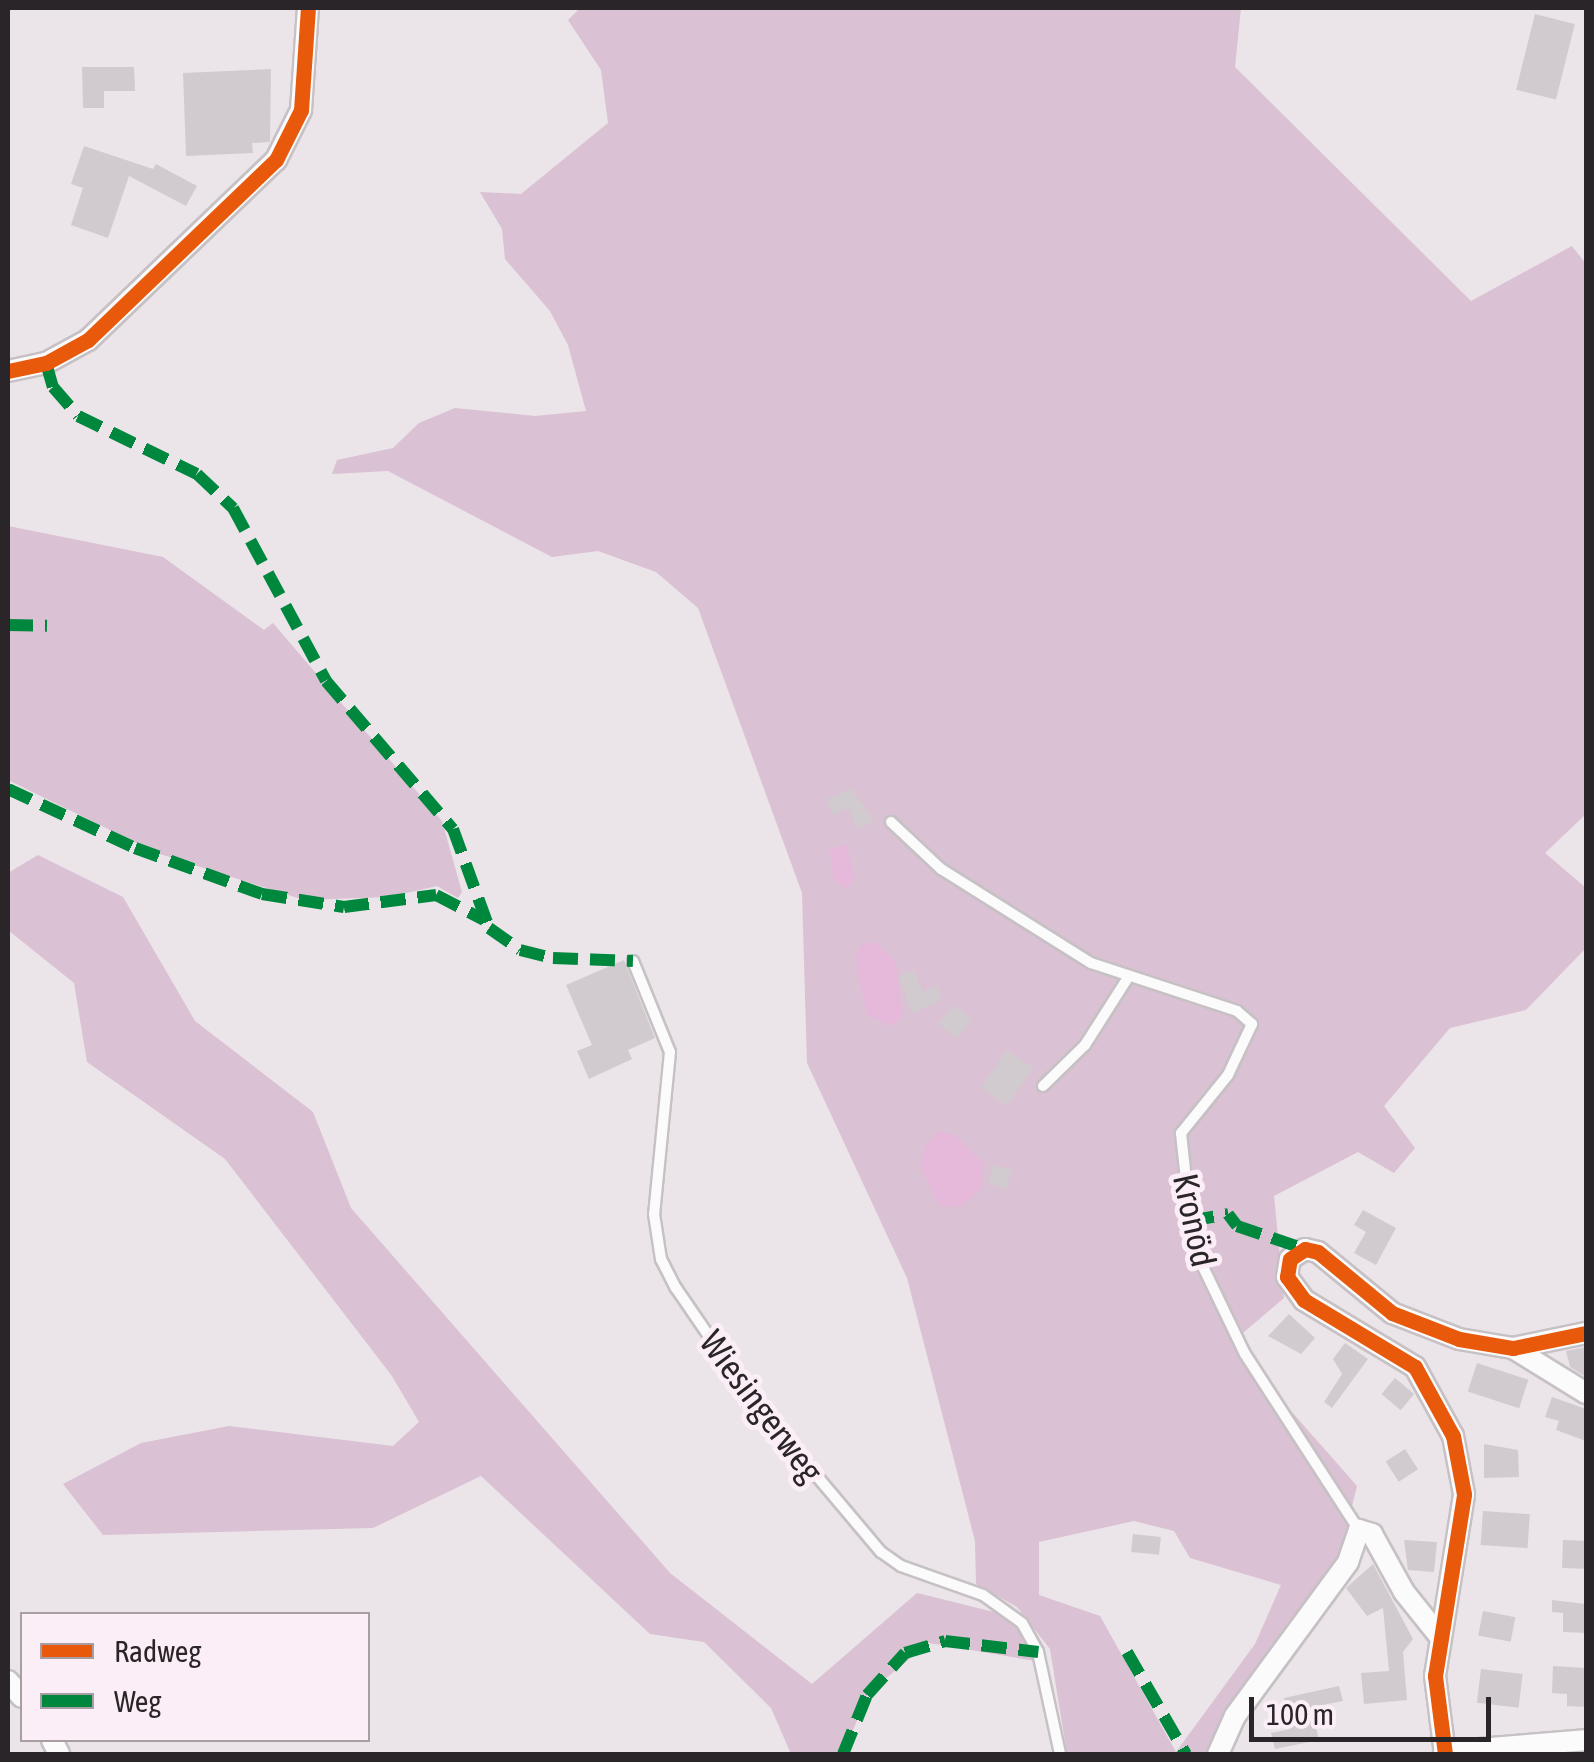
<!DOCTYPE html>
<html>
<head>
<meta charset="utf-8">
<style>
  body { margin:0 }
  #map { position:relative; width:1594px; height:1762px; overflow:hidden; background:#ebe4e9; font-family:"Asap Condensed",sans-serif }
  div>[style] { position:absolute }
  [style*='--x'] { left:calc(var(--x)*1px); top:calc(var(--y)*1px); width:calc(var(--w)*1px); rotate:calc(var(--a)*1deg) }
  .green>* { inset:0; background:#dac1d3 }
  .water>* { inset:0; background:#e6b9da }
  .building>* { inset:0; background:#d1cbcf; transform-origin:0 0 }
  .roads { filter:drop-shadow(2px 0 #c6c1c4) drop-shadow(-2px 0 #c6c1c4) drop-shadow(0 2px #c6c1c4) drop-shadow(0 -2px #c6c1c4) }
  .lane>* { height:10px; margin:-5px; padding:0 5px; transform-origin:5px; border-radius:5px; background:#fcfbfc }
  .street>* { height:20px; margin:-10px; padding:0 10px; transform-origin:10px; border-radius:10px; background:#fcfbfc }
  .quiet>* { height:12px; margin-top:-6px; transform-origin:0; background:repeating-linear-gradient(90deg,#00873e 0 25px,transparent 0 37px) }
  .cycleway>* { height:15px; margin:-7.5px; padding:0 7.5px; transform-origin:7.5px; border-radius:7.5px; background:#e8590c }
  span { translate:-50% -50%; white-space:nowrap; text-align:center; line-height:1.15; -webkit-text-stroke:10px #fbeef7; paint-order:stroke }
  .street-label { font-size:35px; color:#2a2528 }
  .frame { position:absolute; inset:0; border:10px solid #2a2528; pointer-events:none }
  .legend { position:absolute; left:20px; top:1612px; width:350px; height:130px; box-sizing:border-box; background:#fbeef7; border:2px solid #a79ea4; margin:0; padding:12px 18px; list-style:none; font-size:30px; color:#2a2528 }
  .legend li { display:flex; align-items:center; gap:20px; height:50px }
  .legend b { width:50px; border:2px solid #a79ea4 }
  .scale { position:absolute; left:1249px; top:1697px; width:242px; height:45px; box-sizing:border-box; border:5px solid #2a2528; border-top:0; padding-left:12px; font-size:30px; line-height:35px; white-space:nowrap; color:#2a2528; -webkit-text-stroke:8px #fbeef7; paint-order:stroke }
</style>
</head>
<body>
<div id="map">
  <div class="green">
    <i style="clip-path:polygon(evenodd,580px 8px,1241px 8px,1235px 67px,1471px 301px,1572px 246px,1586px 264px,1586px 814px,1545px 853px,1586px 888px,1586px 948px,1526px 1010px,1450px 1028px,1384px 1106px,1415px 1148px,1394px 1173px,1358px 1152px,1274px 1196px,1284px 1298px,1231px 1343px,1357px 1486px,1340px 1555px,1219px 1723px,1210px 1754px,1067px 1754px,1050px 1649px,1017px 1607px,976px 1584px,975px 1541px,907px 1278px,807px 1063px,802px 893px,698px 608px,656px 572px,598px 551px,552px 557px,388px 471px,332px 474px,337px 460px,393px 448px,419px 423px,455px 408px,535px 416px,586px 411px,568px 345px,550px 311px,505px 259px,502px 229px,480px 192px,521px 194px,608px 123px,601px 70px,568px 20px,580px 8px,1134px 1521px,1174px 1531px,1190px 1558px,1281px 1585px,1255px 1644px,1176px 1752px,1100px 1616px,1039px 1595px,1039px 1542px,1134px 1521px)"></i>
    <i style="clip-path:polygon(8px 526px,163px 557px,264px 630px,273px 623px,442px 821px,462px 892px,458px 898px,437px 886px,389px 897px,304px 900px,157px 853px,8px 780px)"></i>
    <i style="clip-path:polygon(38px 855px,123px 897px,195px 1021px,313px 1112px,351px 1208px,670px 1573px,812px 1684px,917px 1593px,998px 1613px,1022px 1633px,1035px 1661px,929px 1643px,869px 1692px,843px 1754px,791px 1754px,771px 1708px,704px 1642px,650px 1634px,481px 1476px,373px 1528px,103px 1535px,63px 1484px,141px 1443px,229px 1426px,393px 1446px,419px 1422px,392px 1376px,225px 1159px,87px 1062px,74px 983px,8px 930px,8px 873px)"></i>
  </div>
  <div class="water">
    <i style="clip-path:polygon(846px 844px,855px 875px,848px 889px,835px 883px,829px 850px)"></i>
    <i style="clip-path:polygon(875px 942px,896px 962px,902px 1017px,892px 1026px,868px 1015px,859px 982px,856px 956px,862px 944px)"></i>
    <i style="clip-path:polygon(940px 1131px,956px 1136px,983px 1163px,981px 1189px,961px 1207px,939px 1206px,920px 1166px,926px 1144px)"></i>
  </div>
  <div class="building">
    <i style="left:1535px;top:14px;width:41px;height:78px;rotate:14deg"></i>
    <i style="clip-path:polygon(82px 67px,134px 67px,135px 91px,104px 91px,104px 108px,83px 108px)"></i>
    <i style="clip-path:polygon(271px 69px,270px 142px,252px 143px,253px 153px,186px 156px,183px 73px)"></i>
    <i style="clip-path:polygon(84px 146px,153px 169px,156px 164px,197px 186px,186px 206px,129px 176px,108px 238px,71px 225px,83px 188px,71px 184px)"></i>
    <i style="clip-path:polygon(851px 788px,875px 821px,858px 829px,848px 808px,833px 815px,826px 800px)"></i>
    <i style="clip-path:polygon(624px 960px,655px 1038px,628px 1050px,632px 1059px,589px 1079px,577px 1051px,592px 1045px,566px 985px)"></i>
    <i style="clip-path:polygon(914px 970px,923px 992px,937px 986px,942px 1000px,912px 1013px,899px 976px)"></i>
    <i style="left:954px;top:1005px;width:23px;height:24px;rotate:40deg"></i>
    <i style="left:1007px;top:1050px;width:32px;height:46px;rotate:35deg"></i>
    <i style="left:994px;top:1165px;width:19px;height:19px;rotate:18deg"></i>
    <i style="clip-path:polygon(1363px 1210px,1396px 1228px,1376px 1265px,1354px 1253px,1366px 1232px,1354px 1225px)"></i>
    <i style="clip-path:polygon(1289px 1314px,1315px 1338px,1301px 1354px,1268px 1336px)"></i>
    <i style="clip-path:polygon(1345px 1343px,1368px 1359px,1332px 1408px,1324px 1402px,1342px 1374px,1333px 1359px)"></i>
    <i style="clip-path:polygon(1586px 1347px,1586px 1377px,1570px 1367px,1566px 1351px)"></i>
    <i style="left:1477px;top:1363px;width:54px;height:30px;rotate:18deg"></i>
    <i style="left:1395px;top:1378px;width:25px;height:21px;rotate:40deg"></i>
    <i style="clip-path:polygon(1552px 1397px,1586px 1409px,1586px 1441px,1556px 1430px,1559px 1421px,1545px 1417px)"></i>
    <i style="clip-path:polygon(1484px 1444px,1518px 1450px,1519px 1477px,1484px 1478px)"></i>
    <i style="left:1405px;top:1449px;width:24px;height:23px;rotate:57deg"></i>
    <i style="left:1483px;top:1511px;width:47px;height:34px;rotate:4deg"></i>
    <i style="left:1133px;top:1534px;width:28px;height:18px;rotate:6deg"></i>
    <i style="clip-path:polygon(1404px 1540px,1437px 1542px,1434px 1572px,1408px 1570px)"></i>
    <i style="left:1563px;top:1540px;width:23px;height:28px;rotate:2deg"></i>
    <i style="clip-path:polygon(1373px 1564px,1413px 1639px,1403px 1652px,1407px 1700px,1364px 1704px,1361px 1673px,1389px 1671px,1383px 1608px,1367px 1616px,1346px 1588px)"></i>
    <i style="clip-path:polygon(1552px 1600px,1586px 1604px,1586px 1633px,1563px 1632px,1563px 1613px,1552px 1612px)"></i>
    <i style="left:1483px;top:1611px;width:33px;height:25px;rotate:11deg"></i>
    <i style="clip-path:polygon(1553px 1666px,1586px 1668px,1586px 1707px,1567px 1706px,1567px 1694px,1552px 1693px)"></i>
    <i style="left:1481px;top:1669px;width:42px;height:34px;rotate:7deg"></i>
    <i style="clip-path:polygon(1339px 1686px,1343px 1701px,1322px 1705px,1326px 1725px,1316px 1727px,1319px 1740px,1275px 1749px,1271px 1733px,1290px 1729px,1284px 1698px)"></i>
  </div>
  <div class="roads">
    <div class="lane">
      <i style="--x:891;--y:822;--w:69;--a:43.2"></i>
      <i style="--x:941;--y:869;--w:177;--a:32.1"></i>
      <i style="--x:1091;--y:963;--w:154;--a:18.2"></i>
      <i style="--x:1237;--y:1011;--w:20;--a:41"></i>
      <i style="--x:1252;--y:1024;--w:56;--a:115.2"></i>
      <i style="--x:1228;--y:1075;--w:75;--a:129"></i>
      <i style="--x:1181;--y:1133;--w:114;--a:83.9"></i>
      <i style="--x:1193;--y:1246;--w:120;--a:64.3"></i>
      <i style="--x:1245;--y:1354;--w:210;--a:57.1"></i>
      <i style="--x:633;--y:961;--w:98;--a:67.9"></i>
      <i style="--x:670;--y:1052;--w:163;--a:95.6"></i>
      <i style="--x:654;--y:1214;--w:46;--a:81.2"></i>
      <i style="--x:661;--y:1259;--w:33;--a:63"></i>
      <i style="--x:676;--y:1288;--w:135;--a:55.6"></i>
      <i style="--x:752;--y:1399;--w:200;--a:49.9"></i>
      <i style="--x:881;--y:1552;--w:24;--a:35"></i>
      <i style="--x:901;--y:1566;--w:87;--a:19.5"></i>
      <i style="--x:983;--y:1595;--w:48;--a:35.7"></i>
      <i style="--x:1022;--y:1623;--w:33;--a:61"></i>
      <i style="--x:1038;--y:1652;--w:104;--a:77.8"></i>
      <i style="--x:1043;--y:1086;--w:59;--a:-44.3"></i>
      <i style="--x:1085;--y:1045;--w:82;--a:-57.5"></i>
    </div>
    <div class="street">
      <i style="--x:8;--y:371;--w:39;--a:-12"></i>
      <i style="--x:46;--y:363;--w:48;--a:-28.7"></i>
      <i style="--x:88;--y:340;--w:260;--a:-43.8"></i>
      <i style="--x:276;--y:160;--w:56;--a:-63.4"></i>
      <i style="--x:301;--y:110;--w:102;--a:-86.1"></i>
      <i style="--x:1513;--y:1348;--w:86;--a:31.7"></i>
      <i style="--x:8;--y:1681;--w:21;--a:49"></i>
      <i style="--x:52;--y:1740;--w:16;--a:63"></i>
      <i style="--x:1444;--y:1752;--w:143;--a:-4.8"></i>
      <i style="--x:1218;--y:1754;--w:42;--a:-65.9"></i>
      <i style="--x:1235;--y:1716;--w:191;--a:-53.7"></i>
      <i style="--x:1348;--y:1562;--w:34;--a:-71"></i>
      <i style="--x:1359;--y:1530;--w:14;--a:17"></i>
      <i style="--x:1372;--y:1534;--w:66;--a:61.1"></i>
      <i style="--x:1404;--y:1592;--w:58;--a:51.3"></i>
      <i style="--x:1445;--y:1754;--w:79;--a:-97.3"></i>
      <i style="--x:1435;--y:1676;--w:184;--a:-80.9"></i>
      <i style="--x:1464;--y:1494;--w:59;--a:-100.7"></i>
      <i style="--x:1453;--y:1436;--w:79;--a:-118.8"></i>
      <i style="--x:1415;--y:1367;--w:130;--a:-148.9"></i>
      <i style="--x:1304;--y:1300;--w:29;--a:-126"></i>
      <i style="--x:1287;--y:1277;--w:18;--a:-81"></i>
      <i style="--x:1290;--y:1259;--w:18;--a:-34"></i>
      <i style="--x:1305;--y:1249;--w:13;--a:13"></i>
      <i style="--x:1318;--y:1252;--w:96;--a:39.5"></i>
      <i style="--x:1392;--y:1313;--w:72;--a:21.2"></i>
      <i style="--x:1459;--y:1339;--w:55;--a:9.5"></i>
      <i style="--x:1513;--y:1348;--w:75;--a:-11.6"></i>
    </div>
  </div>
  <div class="quiet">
    <i style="--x:46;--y:363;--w:25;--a:74"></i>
    <i style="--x:53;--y:387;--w:38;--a:49"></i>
    <i style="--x:78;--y:416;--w:132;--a:26"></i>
    <i style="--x:197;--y:474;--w:50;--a:43.4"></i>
    <i style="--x:233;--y:508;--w:196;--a:61.7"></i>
    <i style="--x:326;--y:681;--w:195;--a:49.4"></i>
    <i style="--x:453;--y:829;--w:105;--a:70"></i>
    <i style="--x:489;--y:928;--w:38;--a:35"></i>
    <i style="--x:520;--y:950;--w:34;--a:14"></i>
    <i style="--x:553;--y:958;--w:80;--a:2.1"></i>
    <i style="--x:8;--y:625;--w:39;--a:1"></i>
    <i style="--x:8;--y:789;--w:140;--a:24.9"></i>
    <i style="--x:135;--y:848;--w:135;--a:19.9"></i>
    <i style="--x:262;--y:894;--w:83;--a:9"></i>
    <i style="--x:344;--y:907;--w:93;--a:-7.4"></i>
    <i style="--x:436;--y:895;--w:54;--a:27.5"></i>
    <i style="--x:1189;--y:1221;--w:40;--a:-10"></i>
    <i style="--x:1228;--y:1214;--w:15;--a:53"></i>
    <i style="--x:1237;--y:1226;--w:72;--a:18.7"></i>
    <i style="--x:1127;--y:1652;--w:118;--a:60"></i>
    <i style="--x:843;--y:1754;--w:64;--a:-67.9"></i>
    <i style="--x:867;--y:1695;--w:57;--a:-47.9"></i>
    <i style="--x:905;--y:1653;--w:42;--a:-16.7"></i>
    <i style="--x:945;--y:1641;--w:94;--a:6.7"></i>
  </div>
  <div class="cycleway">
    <i style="--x:8;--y:371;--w:39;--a:-12"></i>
    <i style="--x:46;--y:363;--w:48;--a:-28.7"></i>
    <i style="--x:88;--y:340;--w:260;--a:-43.8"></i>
    <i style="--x:276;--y:160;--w:56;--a:-63.4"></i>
    <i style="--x:301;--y:110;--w:102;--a:-86.1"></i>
    <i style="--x:1445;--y:1754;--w:79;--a:-97.3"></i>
    <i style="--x:1435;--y:1676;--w:184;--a:-80.9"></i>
    <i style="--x:1464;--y:1494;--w:59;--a:-100.7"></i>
    <i style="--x:1453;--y:1436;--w:79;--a:-118.8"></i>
    <i style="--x:1415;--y:1367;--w:130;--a:-148.9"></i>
    <i style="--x:1304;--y:1300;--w:29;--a:-126"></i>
    <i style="--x:1287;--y:1277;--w:18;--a:-81"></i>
    <i style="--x:1290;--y:1259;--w:18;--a:-34"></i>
    <i style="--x:1305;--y:1249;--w:13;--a:13"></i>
    <i style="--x:1318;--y:1252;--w:96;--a:39.5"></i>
    <i style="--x:1392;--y:1313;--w:72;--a:21.2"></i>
    <i style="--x:1459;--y:1339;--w:55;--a:9.5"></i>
    <i style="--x:1513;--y:1348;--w:75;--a:-11.6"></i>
  </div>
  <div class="street-label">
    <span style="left:1195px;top:1220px;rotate:78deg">Kronöd</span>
    <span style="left:762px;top:1406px;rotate:53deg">Wiesingerweg</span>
  </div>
  <div class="frame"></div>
  <ul class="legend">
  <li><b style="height:12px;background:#e8590c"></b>Radweg</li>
  <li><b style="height:12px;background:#00873e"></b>Weg</li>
  </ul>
  <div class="scale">100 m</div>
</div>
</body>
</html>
